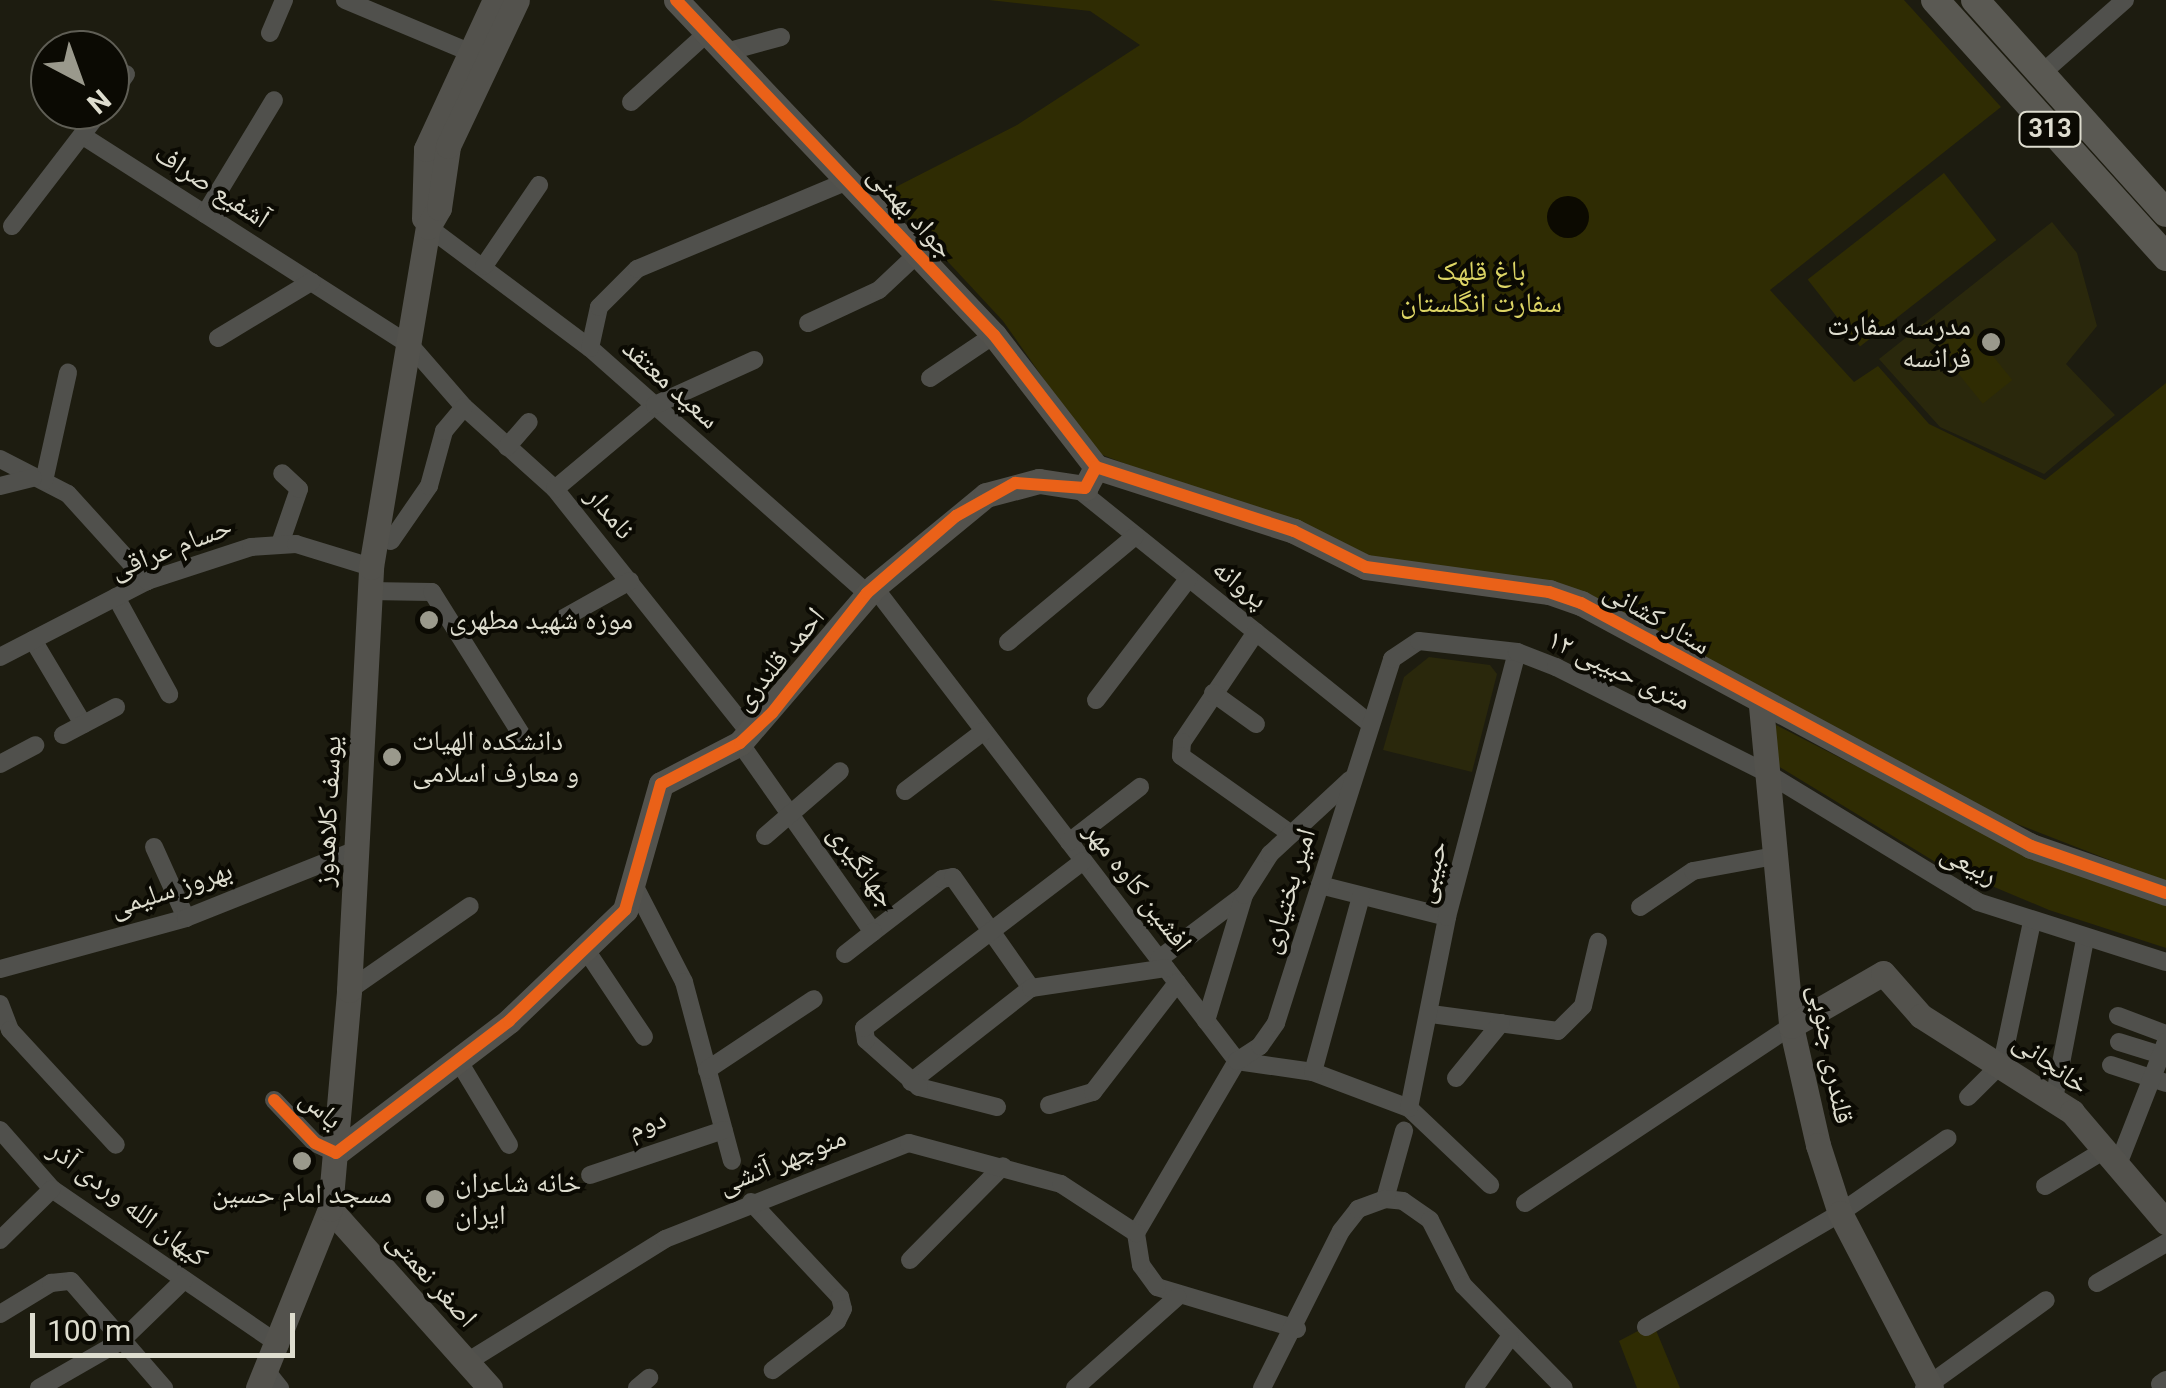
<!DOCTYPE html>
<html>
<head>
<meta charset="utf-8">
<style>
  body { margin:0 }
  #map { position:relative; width:2166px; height:1388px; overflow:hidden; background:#1d1c10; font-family:Roboto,"Noto Naskh Arabic",sans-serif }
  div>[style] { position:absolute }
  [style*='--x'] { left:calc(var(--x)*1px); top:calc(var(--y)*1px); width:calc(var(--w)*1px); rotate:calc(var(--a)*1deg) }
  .built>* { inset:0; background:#2a280c }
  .green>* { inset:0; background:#2f2c03; transform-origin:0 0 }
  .water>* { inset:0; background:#0c0a01 }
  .round { border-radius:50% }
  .street>* { height:18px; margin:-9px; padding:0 9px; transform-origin:9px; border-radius:9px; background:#50504c }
  .secondary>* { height:25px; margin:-12.5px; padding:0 12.5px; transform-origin:12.5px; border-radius:12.5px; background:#53524d }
  .primary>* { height:28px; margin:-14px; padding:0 14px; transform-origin:14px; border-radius:14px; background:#5a5953 }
  .cycleway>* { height:12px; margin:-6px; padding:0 6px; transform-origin:6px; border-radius:6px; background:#ea6118 }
  .dots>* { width:28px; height:28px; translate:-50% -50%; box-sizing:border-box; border:5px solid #0b0a03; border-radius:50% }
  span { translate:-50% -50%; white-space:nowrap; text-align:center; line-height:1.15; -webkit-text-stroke:8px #0b0a03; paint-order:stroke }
  .shield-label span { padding:2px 8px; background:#0b0a03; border:2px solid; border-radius:8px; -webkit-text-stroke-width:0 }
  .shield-label { font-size:25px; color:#deddcf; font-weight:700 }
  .street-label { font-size:28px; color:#deddcf }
  .park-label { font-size:28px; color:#ddd565 }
  .poi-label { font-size:28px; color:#deddcf }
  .right { translate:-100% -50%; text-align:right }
  .left { translate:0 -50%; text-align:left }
  .north { position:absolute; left:30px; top:30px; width:100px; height:100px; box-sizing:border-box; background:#0b0a03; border:2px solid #5f5e55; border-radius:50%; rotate:139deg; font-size:28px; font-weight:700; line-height:40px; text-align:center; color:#deddcf }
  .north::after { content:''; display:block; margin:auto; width:35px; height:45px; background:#9a998c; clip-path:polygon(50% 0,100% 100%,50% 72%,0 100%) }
  .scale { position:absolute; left:30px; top:1313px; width:265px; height:45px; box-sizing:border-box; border:5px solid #deddcf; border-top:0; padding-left:12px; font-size:30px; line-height:35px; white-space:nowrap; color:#deddcf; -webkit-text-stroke:8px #0b0a03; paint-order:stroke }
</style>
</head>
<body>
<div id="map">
  <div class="built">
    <i style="clip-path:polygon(2052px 222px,2077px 253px,2097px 326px,2066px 364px,2115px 415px,2044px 474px,1940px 427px,1879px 359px)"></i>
    <i style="clip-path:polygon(1429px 657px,1490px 665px,1497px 674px,1472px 772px,1383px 750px,1404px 677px)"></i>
  </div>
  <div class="green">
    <i style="clip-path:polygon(989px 0,1904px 0,2001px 107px,1770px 290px,1854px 382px,1878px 366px,1929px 424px,2045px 480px,2166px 383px,2166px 882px,1989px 813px,1567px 586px,1382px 564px,1095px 452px,1003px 321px,884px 193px,1017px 125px,1140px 45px,1090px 11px)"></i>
    <i style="left:1944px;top:173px;width:85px;height:173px;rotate:52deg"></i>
    <i style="left:1967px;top:324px;width:72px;height:38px;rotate:51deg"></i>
    <i style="clip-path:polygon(1774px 724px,2026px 853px,2166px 904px,2166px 948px,2049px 910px,1937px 863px,1778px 766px)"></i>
    <i style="clip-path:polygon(1653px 1323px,1680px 1388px,1637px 1388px,1619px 1341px)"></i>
  </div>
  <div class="water">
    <i class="round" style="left:1547px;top:196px;width:42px;height:42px"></i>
  </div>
  <div class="street">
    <i style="--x:345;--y:0;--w:145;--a:22.7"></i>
    <i style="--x:270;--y:33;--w:36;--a:-67"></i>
    <i style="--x:726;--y:52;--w:57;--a:-15.3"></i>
    <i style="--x:2041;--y:74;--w:112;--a:-41.4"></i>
    <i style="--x:110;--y:97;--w:28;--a:-55"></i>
    <i style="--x:631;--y:102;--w:103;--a:-42.2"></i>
    <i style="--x:83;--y:136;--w:388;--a:32.6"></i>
    <i style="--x:410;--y:345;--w:82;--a:48.9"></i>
    <i style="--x:464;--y:407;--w:122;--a:42"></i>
    <i style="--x:555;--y:489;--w:312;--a:51.4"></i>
    <i style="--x:205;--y:214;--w:133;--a:-58.8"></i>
    <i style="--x:12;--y:226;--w:146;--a:-52.5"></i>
    <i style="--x:428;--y:227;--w:202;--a:36.8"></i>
    <i style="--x:590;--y:348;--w:370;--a:41.5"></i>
    <i style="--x:484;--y:266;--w:98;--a:-55.8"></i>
    <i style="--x:808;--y:323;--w:78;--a:-24.9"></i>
    <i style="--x:879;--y:290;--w:48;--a:-43.3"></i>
    <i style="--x:218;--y:338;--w:109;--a:-31.1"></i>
    <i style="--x:590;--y:348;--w:42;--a:-77.6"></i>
    <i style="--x:599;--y:307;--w:54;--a:-45"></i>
    <i style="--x:637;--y:269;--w:231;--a:-22.7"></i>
    <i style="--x:930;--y:378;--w:77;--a:-33.9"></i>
    <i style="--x:507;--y:447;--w:33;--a:-49"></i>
    <i style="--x:0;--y:459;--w:76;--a:27.2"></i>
    <i style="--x:68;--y:494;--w:118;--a:47.8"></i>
    <i style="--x:44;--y:481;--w:111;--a:-77.5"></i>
    <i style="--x:0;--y:486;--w:34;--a:-14"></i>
    <i style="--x:555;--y:489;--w:131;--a:-40"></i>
    <i style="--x:655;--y:405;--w:109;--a:-24.4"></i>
    <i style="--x:1078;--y:489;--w:372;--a:38.8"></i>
    <i style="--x:281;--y:541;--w:55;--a:-70.9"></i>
    <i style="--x:299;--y:489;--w:23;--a:-137"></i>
    <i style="--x:391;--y:541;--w:67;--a:-55.4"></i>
    <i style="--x:429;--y:486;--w:57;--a:-74.7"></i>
    <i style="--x:444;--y:431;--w:31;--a:-50"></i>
    <i style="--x:874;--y:587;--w:597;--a:52.55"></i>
    <i style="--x:369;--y:591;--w:63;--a:0.9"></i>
    <i style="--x:432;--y:592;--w:168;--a:57.9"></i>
    <i style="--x:116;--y:597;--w:111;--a:61.3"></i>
    <i style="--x:562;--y:619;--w:78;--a:-29.2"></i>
    <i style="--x:1256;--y:632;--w:133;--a:123.9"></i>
    <i style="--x:1182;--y:742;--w:14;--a:94"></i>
    <i style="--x:1181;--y:756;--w:135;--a:35.3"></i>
    <i style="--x:33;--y:640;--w:98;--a:59.2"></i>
    <i style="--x:1008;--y:642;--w:165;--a:-39.8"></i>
    <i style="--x:0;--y:657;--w:165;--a:-27.3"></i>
    <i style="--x:147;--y:581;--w:109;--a:-18.1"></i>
    <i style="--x:251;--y:547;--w:45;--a:-3.8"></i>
    <i style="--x:296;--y:544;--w:78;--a:17"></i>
    <i style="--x:1213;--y:693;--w:53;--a:35.8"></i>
    <i style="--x:1096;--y:700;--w:153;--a:-52.7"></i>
    <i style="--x:63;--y:735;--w:60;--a:-27.8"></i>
    <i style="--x:740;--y:743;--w:231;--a:54.9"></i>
    <i style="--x:873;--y:932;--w:87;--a:-37.5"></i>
    <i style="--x:942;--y:879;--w:11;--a:-10"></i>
    <i style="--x:953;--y:877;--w:136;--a:54.9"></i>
    <i style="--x:0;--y:764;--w:40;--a:-28"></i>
    <i style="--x:905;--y:791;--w:99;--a:-37.2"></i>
    <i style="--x:765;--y:836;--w:99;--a:-40.9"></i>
    <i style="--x:1069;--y:842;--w:90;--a:-37.8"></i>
    <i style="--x:154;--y:847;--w:78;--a:65.7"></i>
    <i style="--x:634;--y:885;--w:109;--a:62.7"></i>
    <i style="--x:684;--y:982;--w:185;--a:75"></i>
    <i style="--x:1320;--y:885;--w:131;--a:14.1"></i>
    <i style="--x:1640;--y:907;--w:64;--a:-34.2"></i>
    <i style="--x:1693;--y:871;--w:83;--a:-10.4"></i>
    <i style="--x:584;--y:947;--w:108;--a:56.3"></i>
    <i style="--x:845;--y:954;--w:36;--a:-38"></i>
    <i style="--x:1159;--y:959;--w:106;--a:-37"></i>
    <i style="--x:0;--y:969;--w:193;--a:-15.3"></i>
    <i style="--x:186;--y:918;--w:183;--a:-21.8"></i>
    <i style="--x:349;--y:990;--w:147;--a:-34.8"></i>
    <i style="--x:0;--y:1004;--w:28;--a:69"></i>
    <i style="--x:10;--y:1030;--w:156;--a:47.3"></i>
    <i style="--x:1431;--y:1014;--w:128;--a:7.6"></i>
    <i style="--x:1558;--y:1031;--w:35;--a:-45"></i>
    <i style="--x:1583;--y:1006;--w:66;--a:-76.8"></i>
    <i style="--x:2118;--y:1016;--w:51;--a:20.6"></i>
    <i style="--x:1206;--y:1021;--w:132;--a:-73.2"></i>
    <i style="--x:1244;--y:895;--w:49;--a:-57.6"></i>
    <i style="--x:1270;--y:854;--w:109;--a:-42.8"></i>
    <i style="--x:2119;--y:1042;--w:44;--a:17.2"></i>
    <i style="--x:458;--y:1060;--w:99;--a:59"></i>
    <i style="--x:1237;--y:1061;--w:77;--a:8.2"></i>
    <i style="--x:1313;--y:1072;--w:103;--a:20.6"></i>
    <i style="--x:1409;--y:1108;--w:112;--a:43.5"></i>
    <i style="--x:2111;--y:1065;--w:58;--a:18.1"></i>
    <i style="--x:707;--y:1070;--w:128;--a:-33.6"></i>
    <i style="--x:1313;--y:1072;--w:182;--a:-74.7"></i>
    <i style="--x:1456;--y:1078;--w:71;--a:-50.7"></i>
    <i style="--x:911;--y:1082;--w:152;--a:-38.1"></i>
    <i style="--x:1031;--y:988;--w:136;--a:-8.4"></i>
    <i style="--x:1968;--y:1097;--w:48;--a:-45"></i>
    <i style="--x:2002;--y:1063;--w:144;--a:-78"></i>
    <i style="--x:2054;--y:1099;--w:162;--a:-79"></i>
    <i style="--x:274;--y:1100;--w:59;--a:46.4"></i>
    <i style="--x:315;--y:1143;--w:23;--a:25"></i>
    <i style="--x:1049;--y:1105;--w:46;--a:-16.5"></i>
    <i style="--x:1093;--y:1092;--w:138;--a:-52.4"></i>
    <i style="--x:997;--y:1107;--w:81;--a:-165.6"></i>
    <i style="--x:919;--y:1087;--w:71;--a:-138.4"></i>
    <i style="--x:866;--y:1040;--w:12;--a:-99"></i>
    <i style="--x:864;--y:1028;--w:275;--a:-37.3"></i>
    <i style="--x:1409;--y:1108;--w:195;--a:-78.7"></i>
    <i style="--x:1447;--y:917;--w:274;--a:-75.2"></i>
    <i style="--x:0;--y:1130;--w:79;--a:48.6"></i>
    <i style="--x:52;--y:1189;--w:276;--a:34.4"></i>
    <i style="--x:2119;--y:1162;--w:129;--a:-68.6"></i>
    <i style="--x:590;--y:1175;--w:141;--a:-18.6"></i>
    <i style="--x:2045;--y:1186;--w:71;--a:-31.2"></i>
    <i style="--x:1385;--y:1199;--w:71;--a:-74.4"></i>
    <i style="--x:751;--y:1202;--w:130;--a:46.9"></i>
    <i style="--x:840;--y:1297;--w:12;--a:76"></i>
    <i style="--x:843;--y:1309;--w:13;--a:117"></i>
    <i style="--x:837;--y:1321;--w:81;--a:142.6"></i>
    <i style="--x:1525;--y:1203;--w:320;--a:-33.6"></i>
    <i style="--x:0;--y:1240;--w:73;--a:-44.4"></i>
    <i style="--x:910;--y:1260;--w:132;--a:-45.3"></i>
    <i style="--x:2097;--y:1283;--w:80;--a:-30.1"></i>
    <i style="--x:0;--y:1314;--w:60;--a:-31.3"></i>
    <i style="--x:51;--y:1283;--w:20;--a:-6"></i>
    <i style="--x:71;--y:1281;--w:142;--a:49"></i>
    <i style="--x:1646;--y:1327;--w:225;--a:-30.4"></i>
    <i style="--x:1840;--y:1213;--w:131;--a:-34.8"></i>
    <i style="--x:1297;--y:1329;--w:146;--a:-163.3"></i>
    <i style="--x:1157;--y:1287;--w:27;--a:-126"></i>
    <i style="--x:1141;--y:1265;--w:32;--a:-99"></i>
    <i style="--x:1136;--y:1233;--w:199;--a:-59.6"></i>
    <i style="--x:1237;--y:1061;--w:27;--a:-33"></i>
    <i style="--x:1260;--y:1046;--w:28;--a:-55"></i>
    <i style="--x:1276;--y:1023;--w:382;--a:-72.3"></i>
    <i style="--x:1392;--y:659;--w:32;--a:-34"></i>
    <i style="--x:1419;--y:641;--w:99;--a:6.4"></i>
    <i style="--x:1517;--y:652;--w:42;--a:21"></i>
    <i style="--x:1556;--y:667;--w:236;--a:26.7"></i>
    <i style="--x:1767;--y:773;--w:247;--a:31.4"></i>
    <i style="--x:1978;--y:902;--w:197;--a:17.7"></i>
    <i style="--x:467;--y:1362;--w:233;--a:-31.8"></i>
    <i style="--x:665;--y:1239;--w:262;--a:-21.5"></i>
    <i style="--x:909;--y:1143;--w:157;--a:15.1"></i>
    <i style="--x:1061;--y:1184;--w:90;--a:33.2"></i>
    <i style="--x:267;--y:1372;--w:21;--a:51"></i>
    <i style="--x:2160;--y:1384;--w:7;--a:-34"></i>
    <i style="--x:39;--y:1388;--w:95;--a:-29.8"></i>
    <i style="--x:121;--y:1341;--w:88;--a:-44.1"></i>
    <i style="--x:637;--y:1388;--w:16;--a:-40"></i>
    <i style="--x:1075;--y:1388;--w:137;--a:-41.7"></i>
    <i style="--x:1262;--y:1388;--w:176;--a:-63.3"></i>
    <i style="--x:1341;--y:1231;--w:28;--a:-52"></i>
    <i style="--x:1358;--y:1209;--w:29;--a:-20"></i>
    <i style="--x:1385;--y:1199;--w:18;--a:6"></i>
    <i style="--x:1403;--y:1201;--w:33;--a:35"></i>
    <i style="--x:1430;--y:1220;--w:73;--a:63.1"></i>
    <i style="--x:1463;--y:1285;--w:144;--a:45.6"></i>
    <i style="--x:1474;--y:1388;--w:62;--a:-54.8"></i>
    <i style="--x:1924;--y:1388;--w:150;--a:-35.8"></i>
  </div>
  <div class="secondary">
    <i style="--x:676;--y:0;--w:462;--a:46.5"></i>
    <i style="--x:994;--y:335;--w:167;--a:52.3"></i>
    <i style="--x:1096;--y:467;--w:208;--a:17.9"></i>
    <i style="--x:1294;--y:531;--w:80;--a:26.6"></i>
    <i style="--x:1366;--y:567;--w:185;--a:7.8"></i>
    <i style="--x:1549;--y:592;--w:34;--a:19"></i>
    <i style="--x:1581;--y:603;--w:511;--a:28.37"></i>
    <i style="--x:2031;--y:846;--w:143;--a:19.2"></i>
    <i style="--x:424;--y:218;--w:69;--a:-88.3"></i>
    <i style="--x:426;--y:149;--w:164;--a:-65.2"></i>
    <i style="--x:1761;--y:706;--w:321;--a:84.6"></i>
    <i style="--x:1791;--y:1026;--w:122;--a:77.2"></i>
    <i style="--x:1818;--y:1145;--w:71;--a:72.1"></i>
    <i style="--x:1840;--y:1213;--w:197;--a:62.5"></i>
    <i style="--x:1791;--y:1026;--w:106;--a:-29.9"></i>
    <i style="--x:1883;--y:973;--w:57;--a:48.5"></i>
    <i style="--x:1921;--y:1016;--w:179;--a:32.4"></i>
    <i style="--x:2072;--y:1112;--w:145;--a:49.5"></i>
    <i style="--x:336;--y:1153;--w:218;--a:-37.3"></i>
    <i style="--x:509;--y:1021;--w:161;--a:-43.7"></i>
    <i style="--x:625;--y:910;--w:131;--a:-74.1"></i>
    <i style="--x:661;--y:784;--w:89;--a:-27.4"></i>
    <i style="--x:740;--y:743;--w:206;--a:-49.3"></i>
    <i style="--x:874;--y:587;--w:145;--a:-39.4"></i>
    <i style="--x:986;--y:495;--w:55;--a:-14.8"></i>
    <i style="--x:1039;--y:481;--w:47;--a:8.7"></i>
    <i style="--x:1085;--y:488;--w:24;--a:-62"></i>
    <i style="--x:330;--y:1209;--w:240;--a:48.2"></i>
    <i style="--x:258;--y:1388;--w:193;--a:-68.1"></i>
    <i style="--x:330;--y:1209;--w:220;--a:-85"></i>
    <i style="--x:349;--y:990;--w:424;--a:-87"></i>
    <i style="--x:371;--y:567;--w:345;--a:-80.5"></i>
    <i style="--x:428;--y:227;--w:22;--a:-60"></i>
    <i style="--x:439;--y:208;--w:63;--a:-81.7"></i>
    <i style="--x:448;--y:146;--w:161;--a:-64.7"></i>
  </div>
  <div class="primary">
    <i style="--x:1935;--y:0;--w:346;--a:48"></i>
    <i style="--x:1975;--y:0;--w:286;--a:48.1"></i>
  </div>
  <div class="cycleway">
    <i style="--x:676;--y:0;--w:462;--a:46.5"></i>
    <i style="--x:994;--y:335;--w:167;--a:52.3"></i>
    <i style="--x:1096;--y:467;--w:208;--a:17.9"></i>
    <i style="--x:1294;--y:531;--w:80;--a:26.6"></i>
    <i style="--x:1366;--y:567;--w:185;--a:7.8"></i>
    <i style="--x:1549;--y:592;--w:34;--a:19"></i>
    <i style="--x:1581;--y:603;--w:511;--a:28.37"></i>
    <i style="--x:2031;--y:846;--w:143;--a:19.2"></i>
    <i style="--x:274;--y:1100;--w:59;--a:46.4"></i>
    <i style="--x:315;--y:1143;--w:23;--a:25"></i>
    <i style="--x:336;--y:1153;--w:218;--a:-37.3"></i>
    <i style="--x:509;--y:1021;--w:161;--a:-43.7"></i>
    <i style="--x:625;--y:910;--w:131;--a:-74.1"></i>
    <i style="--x:661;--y:784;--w:89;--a:-27.4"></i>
    <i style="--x:740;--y:743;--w:44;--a:-43.2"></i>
    <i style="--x:772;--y:713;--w:153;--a:-51.6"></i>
    <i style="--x:867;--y:593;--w:118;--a:-40.9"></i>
    <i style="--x:956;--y:516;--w:68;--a:-29.2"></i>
    <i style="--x:1015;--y:483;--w:70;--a:4.1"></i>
    <i style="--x:1085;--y:488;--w:24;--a:-62"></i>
  </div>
  <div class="dots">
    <i style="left:1991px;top:342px;background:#9a998c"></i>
    <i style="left:429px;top:620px;background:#9a998c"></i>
    <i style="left:392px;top:757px;background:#9a998c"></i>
    <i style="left:302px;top:1161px;background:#9a998c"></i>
    <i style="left:435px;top:1199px;background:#9a998c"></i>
  </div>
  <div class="shield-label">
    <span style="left:2050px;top:129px">313</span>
  </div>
  <div class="street-label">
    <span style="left:212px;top:186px;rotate:33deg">آشفیع صراف</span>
    <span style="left:911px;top:212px;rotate:48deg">جواد بهمنی</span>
    <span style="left:671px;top:384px;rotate:42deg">سعید معتقد</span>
    <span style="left:610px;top:513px;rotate:50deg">نامدار</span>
    <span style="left:171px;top:548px;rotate:-21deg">حسام عراقی</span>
    <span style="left:1240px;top:584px;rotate:39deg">پروانه</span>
    <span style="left:1657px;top:618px;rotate:30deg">ستار کشانی</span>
    <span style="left:779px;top:659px;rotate:-50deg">احمد قلندری</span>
    <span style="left:1619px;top:670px;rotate:25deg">۱۲ متری حبیبی</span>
    <span style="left:328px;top:811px;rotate:-87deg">یوسف کلاهدوز</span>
    <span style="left:1969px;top:864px;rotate:27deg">ربیعی</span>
    <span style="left:862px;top:866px;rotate:54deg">جهانگیری</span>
    <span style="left:1431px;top:872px;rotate:-76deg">حبیبی</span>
    <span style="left:1138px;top:887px;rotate:52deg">افشین کاوه مهر</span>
    <span style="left:171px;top:889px;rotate:-18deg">بهروز سلیمی</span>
    <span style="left:1288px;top:891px;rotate:-73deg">امیر بختیاری</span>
    <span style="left:1831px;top:1054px;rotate:79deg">قلندری جنوبی</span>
    <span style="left:2051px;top:1063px;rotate:36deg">خانجانی</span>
    <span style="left:321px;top:1109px;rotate:41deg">یاس</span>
    <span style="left:647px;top:1124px;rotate:-19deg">دوم</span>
    <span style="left:782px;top:1161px;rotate:-22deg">منوچهر آتشی</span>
    <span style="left:128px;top:1203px;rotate:37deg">کیهان الله وردی آذر</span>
    <span style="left:432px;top:1279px;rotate:48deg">اصغر نعمتی</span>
  </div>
  <div class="park-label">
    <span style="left:1481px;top:287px">باغ قلهک<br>سفارت انگلستان</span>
  </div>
  <div class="poi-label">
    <span class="right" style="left:1971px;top:342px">مدرسه سفارت<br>فرانسه</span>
    <span class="left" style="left:449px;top:620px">موزه شهید مطهری</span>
    <span class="left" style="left:412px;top:757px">دانشکده الهیات<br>و معارف اسلامی</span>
    <span class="left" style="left:455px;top:1199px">خانه شاعران<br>ایران</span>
    <span style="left:302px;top:1194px">مسجد امام حسین</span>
  </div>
  <div class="north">N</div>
  <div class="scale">100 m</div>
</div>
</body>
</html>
